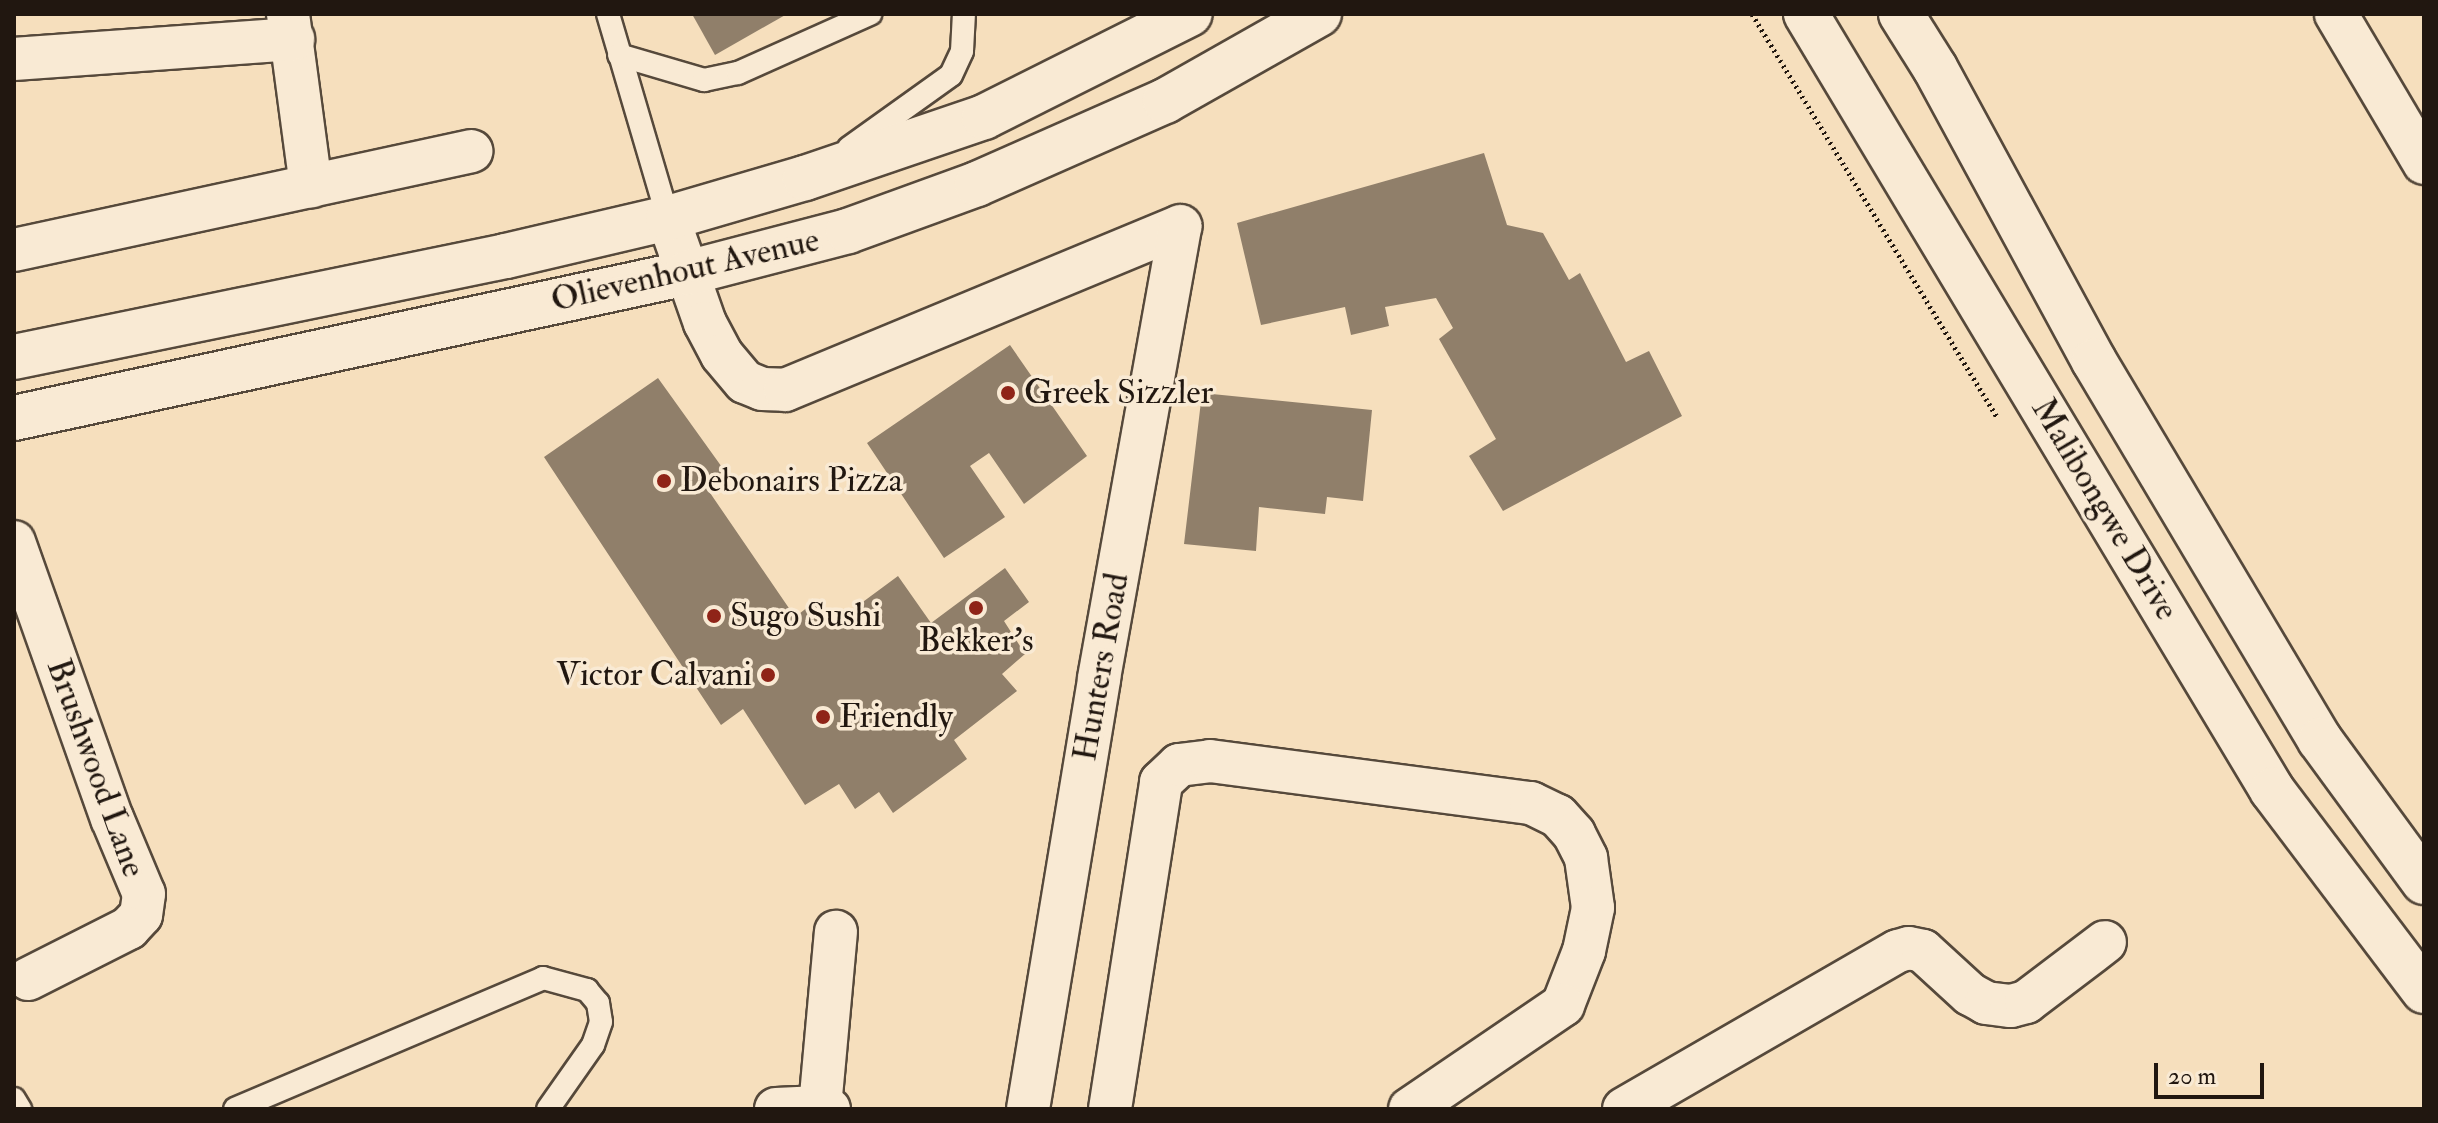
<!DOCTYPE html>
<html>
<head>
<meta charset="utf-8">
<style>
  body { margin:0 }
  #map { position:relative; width:2438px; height:1123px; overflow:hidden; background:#f6dfbd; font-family:"IM FELL Double Pica",serif }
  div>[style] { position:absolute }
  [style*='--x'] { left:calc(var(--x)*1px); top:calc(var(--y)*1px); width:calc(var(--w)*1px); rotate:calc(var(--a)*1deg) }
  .building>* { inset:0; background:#907f6a }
  .path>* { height:5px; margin-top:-2.5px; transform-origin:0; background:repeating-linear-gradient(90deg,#211710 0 2px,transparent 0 6px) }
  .roads { filter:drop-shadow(2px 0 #56493b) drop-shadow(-2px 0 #56493b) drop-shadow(0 2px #56493b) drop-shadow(0 -2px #56493b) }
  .lane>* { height:22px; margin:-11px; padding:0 11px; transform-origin:11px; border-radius:11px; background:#f9ead4 }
  .street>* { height:42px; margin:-21px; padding:0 21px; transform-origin:21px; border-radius:21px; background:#f9ead4 }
  .secondary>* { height:44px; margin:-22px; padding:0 22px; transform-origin:22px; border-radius:22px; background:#f9ead4 }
  .dots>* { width:22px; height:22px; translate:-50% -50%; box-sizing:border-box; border:4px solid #f9ead4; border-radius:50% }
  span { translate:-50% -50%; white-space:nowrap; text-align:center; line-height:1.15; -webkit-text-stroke:7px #f9ead4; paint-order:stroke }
  .street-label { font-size:34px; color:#211710 }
  .poi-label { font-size:34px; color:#211710 }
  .left { translate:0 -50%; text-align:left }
  .right { translate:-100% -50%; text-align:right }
  .frame { position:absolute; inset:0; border:16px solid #211710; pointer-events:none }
  .scale { position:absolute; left:2154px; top:1063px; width:110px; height:36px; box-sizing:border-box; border:4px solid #211710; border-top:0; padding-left:10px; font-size:24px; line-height:28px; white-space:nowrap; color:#211710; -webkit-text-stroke:6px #f9ead4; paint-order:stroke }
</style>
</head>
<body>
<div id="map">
  <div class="building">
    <i style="clip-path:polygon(692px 14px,787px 14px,715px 55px)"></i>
    <i style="clip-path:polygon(1484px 153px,1507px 225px,1543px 233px,1569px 280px,1580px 273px,1626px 362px,1649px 351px,1682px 416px,1503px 511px,1469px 456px,1496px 439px,1439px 339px,1453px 328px,1436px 298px,1385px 307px,1389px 326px,1351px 335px,1345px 307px,1261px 325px,1237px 223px)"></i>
    <i style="clip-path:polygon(1010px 345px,1087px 456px,1024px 504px,989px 453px,970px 466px,1005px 517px,944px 558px,867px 443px)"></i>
    <i style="clip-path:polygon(658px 378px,724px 470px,706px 487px,795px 617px,817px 600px,833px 624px,898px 576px,931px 623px,1005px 568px,1029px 602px,1004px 621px,1025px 654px,1002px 674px,1017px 691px,954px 740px,967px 759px,893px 813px,879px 792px,855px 809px,839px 784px,805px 805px,743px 709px,721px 725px,544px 457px)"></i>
    <i style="clip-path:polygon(1202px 393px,1372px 410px,1363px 501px,1327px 497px,1325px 514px,1259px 507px,1256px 551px,1184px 544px)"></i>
  </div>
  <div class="path">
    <i style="--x:1752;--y:14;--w:473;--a:58.7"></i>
  </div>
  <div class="roads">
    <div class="lane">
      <i style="--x:608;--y:14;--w:213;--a:73.6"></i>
      <i style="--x:619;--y:55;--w:89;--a:16.4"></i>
      <i style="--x:704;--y:80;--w:35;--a:-12"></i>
      <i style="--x:738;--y:73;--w:145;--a:-24.1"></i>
      <i style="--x:849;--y:148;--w:125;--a:-35.6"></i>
      <i style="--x:951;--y:75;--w:26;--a:-65"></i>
      <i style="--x:962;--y:51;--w:37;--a:-87"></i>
      <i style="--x:14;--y:1099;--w:12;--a:59"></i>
      <i style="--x:235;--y:1109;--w:335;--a:-23"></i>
      <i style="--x:543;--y:978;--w:46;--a:15.3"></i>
      <i style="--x:587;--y:990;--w:17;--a:50"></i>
      <i style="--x:598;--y:1003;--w:19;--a:81"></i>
      <i style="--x:601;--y:1022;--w:24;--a:109"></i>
      <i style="--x:593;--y:1045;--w:78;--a:125.1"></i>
    </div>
    <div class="street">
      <i style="--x:288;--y:14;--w:174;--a:82.4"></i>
      <i style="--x:2336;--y:14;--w:173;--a:59.4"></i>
      <i style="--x:14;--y:59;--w:280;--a:-4.1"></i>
      <i style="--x:668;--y:218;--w:111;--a:70.6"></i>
      <i style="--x:705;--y:323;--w:36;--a:62"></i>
      <i style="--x:722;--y:355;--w:35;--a:50"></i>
      <i style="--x:745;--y:382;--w:18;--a:22"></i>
      <i style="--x:762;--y:389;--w:23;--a:2"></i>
      <i style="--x:785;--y:390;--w:428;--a:-22.5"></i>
      <i style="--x:14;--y:250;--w:468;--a:-12.2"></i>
      <i style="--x:14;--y:542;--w:293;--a:70.5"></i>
      <i style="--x:112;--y:818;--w:82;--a:67.2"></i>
      <i style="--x:144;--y:894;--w:21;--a:98"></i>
      <i style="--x:141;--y:915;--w:18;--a:133"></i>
      <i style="--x:129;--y:928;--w:113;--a:153.2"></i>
      <i style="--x:776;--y:1109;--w:44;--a:-2.6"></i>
      <i style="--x:829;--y:1109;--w:9;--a:-167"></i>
      <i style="--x:820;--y:1107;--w:176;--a:-84.8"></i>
      <i style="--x:1028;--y:1109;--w:437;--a:-80.6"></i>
      <i style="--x:1099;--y:678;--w:459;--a:-79.8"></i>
      <i style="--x:1110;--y:1109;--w:331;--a:-81.1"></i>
      <i style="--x:1161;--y:782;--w:25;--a:-43"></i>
      <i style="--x:1179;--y:765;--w:31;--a:-7"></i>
      <i style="--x:1210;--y:761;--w:324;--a:7.5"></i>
      <i style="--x:1531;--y:803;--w:30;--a:26"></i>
      <i style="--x:1558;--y:816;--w:24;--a:48"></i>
      <i style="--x:1574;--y:834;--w:27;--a:63"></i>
      <i style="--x:1586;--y:858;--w:50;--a:82"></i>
      <i style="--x:1593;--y:908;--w:44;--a:101.8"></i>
      <i style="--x:1584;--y:951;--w:58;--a:111.3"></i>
      <i style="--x:1563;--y:1005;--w:185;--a:145.8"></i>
      <i style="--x:1624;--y:1109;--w:316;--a:-30"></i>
      <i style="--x:1898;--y:951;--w:11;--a:-15"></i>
      <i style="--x:1909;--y:948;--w:14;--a:12"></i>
      <i style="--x:1923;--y:951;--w:64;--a:42.5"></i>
      <i style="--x:1970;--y:994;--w:18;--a:29"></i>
      <i style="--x:1986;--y:1003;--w:25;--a:7"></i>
      <i style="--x:2011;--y:1006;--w:16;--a:-15"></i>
      <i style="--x:2026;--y:1002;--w:99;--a:-37.2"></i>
    </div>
    <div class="secondary">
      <i style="--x:1806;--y:14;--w:905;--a:59.01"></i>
      <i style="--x:2272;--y:790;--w:252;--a:52.9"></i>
      <i style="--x:1901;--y:14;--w:64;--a:57.8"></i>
      <i style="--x:1935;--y:68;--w:333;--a:61.5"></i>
      <i style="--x:2094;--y:361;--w:441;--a:59.2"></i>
      <i style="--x:2320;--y:740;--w:176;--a:53.8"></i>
      <i style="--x:14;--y:357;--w:502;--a:-11.6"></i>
      <i style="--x:506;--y:256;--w:166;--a:-13.2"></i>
      <i style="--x:668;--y:218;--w:143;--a:-16.3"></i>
      <i style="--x:805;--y:178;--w:189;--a:-18.8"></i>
      <i style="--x:984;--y:117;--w:230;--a:-26.6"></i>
      <i style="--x:14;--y:418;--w:688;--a:-12.16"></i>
      <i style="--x:687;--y:273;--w:166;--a:-14.6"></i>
      <i style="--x:848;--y:231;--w:137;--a:-20"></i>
      <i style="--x:977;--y:184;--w:206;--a:-23.8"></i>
      <i style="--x:1165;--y:101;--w:177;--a:-29.5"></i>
    </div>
  </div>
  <div class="dots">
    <i style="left:1008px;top:393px;background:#8f2418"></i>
    <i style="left:664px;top:481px;background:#8f2418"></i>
    <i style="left:976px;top:608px;background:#8f2418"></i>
    <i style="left:714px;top:616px;background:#8f2418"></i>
    <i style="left:768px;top:675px;background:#8f2418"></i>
    <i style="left:823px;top:717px;background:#8f2418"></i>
  </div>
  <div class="street-label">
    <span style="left:685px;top:270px;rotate:-13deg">Olievenhout Avenue</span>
    <span style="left:2105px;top:509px;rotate:59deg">Malibongwe Drive</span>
    <span style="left:1101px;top:667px;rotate:-80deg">Hunters Road</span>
    <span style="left:96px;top:768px;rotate:70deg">Brushwood Lane</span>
  </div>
  <div class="poi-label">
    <span class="left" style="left:1024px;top:393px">Greek Sizzler</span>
    <span class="left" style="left:680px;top:481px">Debonairs Pizza</span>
    <span class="left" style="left:730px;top:616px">Sugo Sushi</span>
    <span style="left:976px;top:641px">Bekker's</span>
    <span class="right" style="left:752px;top:675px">Victor Calvani</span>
    <span class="left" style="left:839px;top:717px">Friendly</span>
  </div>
  <div class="frame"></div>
  <div class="scale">20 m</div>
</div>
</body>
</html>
